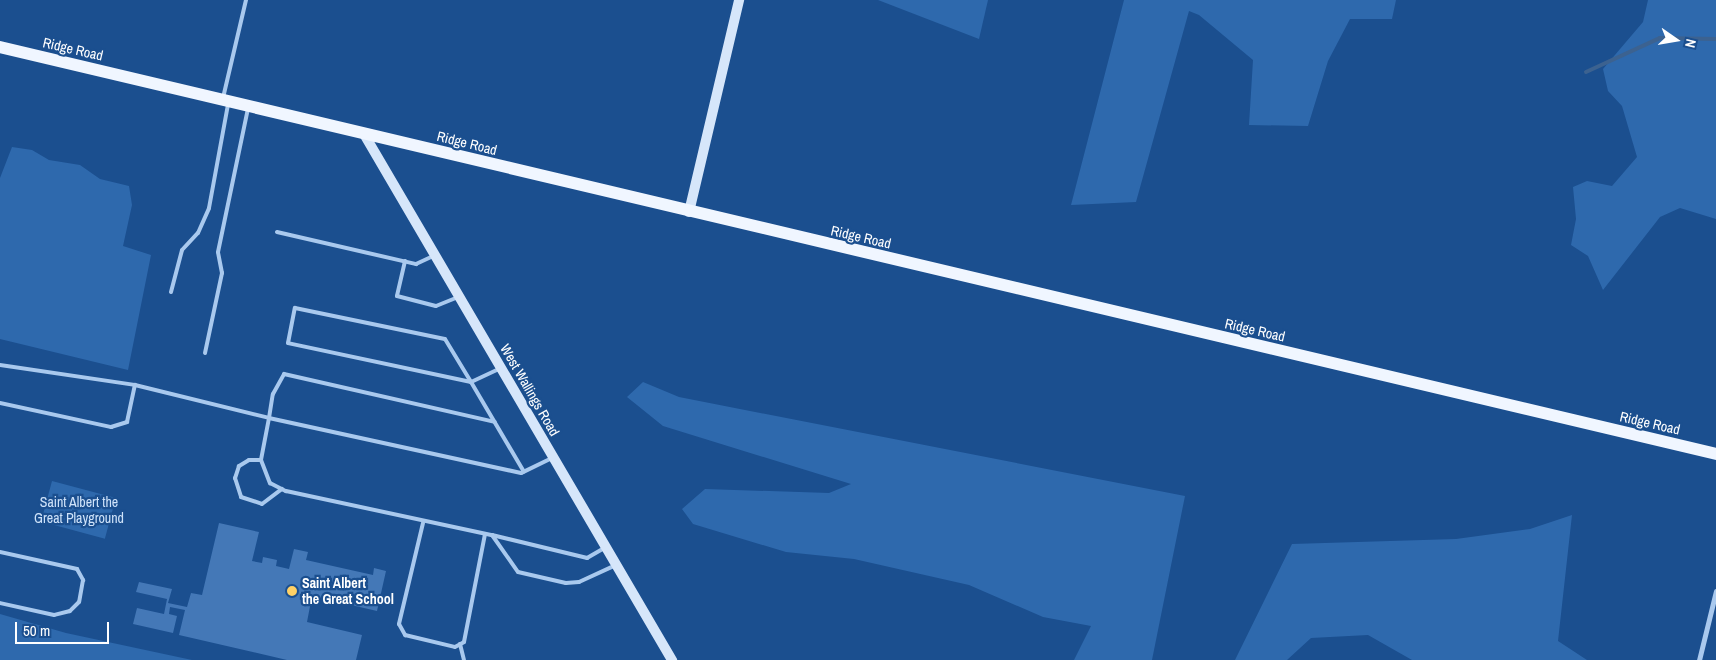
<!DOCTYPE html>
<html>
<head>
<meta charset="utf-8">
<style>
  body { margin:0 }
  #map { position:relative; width:1716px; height:660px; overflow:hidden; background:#1b4f8f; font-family:"Archivo Narrow",sans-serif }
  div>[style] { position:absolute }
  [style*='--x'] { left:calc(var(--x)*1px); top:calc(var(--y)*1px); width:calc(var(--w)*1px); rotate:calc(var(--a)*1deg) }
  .green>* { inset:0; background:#2e69ad; transform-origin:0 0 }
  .stream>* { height:4px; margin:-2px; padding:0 2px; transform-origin:2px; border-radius:2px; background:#3c6290 }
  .building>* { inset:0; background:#4478b7 }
  .lane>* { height:4px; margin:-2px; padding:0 2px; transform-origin:2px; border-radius:2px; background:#a9c9ee }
  .street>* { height:5px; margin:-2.5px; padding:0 2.5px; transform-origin:2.5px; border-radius:2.5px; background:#a9c9ee }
  .secondary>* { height:10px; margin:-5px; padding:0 5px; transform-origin:5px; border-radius:5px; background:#d6e6fa }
  .primary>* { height:12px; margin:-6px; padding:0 6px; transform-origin:6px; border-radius:6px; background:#f0f6ff }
  .dots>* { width:14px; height:14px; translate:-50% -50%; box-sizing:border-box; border:2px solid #1b4f8f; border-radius:50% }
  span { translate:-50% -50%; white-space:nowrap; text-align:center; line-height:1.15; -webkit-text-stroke:4.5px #1b4f8f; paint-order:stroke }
  .street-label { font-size:14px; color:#fff }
  .park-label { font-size:14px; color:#cfe3fa }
  .poi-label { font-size:14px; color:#fff; font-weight:700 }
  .left { translate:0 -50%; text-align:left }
  .north { position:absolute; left:1651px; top:15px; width:50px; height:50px; -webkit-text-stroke:4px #1b4f8f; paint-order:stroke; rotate:103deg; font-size:14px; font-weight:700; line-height:20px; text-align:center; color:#fff }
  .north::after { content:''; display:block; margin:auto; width:18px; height:22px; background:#fff; clip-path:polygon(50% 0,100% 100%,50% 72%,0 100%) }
  .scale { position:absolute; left:15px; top:622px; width:94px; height:22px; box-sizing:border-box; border:2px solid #fff; border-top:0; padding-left:6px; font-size:15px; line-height:18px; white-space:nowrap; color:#fff; -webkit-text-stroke:4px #1b4f8f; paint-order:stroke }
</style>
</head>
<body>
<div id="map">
  <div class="green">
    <i style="clip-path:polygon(878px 0,988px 0,979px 39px)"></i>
    <i style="clip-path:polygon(1124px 0,1396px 0,1392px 19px,1350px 19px,1328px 61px,1308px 126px,1249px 125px,1253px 60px,1199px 15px,1189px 11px,1136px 202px,1071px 205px)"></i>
    <i style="clip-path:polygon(1648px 0,1716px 0,1716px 219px,1680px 208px,1660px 217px,1603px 290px,1588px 256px,1571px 245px,1576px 219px,1573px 187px,1587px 181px,1612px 186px,1637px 157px,1622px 106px,1608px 91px,1603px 69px,1643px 22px)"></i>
    <i style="clip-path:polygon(12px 147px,32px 150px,49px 160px,80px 165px,100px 179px,129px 186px,132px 205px,123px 246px,151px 255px,128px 370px,0 339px,0 178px)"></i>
    <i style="clip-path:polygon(643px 382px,679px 397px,1185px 496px,1152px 660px,1074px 660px,1091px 626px,1043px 617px,969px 585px,854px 559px,786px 552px,693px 524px,682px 509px,705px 489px,829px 493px,851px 484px,663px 426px,627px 397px)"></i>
    <i style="left:52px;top:481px;width:66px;height:42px;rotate:15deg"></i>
    <i style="clip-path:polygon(1572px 515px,1558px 641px,1587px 660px,1412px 660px,1368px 635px,1311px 638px,1287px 660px,1235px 660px,1292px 544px,1456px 539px,1530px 529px)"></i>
    <i style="clip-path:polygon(0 614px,66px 633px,192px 660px,0 660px)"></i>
  </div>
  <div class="stream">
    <i style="--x:1586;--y:72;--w:81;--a:-24.7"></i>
    <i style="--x:1660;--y:38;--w:56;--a:1"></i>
  </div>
  <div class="building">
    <i style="clip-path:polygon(219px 523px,259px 532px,252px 561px,262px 563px,263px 557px,277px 560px,276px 566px,289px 569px,294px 549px,308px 552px,306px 560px,373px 575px,374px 568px,386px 571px,377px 611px,312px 596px,307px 622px,362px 635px,356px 660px,287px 660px,179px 635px,185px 610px,170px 607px,169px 614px,177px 616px,173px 633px,133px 624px,137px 608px,164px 614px,167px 599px,136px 592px,139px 582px,172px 589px,168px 603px,187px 607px,191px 593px,202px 595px)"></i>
  </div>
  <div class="lane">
    <i style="--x:223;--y:98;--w:101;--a:-76.8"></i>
    <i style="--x:277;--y:232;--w:143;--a:13"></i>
    <i style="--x:416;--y:264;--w:19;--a:-25"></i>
    <i style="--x:405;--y:261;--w:36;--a:103"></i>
    <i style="--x:397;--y:296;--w:40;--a:14.4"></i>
    <i style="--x:436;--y:306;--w:24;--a:-22"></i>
    <i style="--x:171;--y:292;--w:43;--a:-75.3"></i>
    <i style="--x:182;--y:250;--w:23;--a:-47"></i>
    <i style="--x:198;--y:233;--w:27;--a:-66"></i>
    <i style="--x:209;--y:208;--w:106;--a:-79.6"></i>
    <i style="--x:295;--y:308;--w:153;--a:11.7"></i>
    <i style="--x:445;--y:339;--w:50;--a:58.8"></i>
    <i style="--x:471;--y:382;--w:187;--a:-168"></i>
    <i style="--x:288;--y:343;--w:36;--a:-79"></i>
    <i style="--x:205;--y:353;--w:82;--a:-78"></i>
    <i style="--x:222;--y:273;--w:21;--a:-101"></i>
    <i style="--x:218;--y:252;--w:147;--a:-78.2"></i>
    <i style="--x:0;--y:365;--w:136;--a:8.4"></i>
    <i style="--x:135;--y:385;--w:138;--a:13.8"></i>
    <i style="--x:269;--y:418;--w:24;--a:-81"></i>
    <i style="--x:273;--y:394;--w:23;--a:-61"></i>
    <i style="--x:284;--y:374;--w:216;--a:12.8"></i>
    <i style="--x:501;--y:368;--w:33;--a:155"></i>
    <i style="--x:471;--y:382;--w:104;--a:59.5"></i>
    <i style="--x:0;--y:403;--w:114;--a:12.2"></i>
    <i style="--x:111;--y:427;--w:17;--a:-17"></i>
    <i style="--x:127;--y:422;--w:38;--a:-78"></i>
    <i style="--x:552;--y:458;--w:34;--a:154"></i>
    <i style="--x:521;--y:473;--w:258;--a:-167.7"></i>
    <i style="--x:269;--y:418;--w:43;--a:100.8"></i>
    <i style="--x:261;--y:460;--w:25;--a:69"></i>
    <i style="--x:270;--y:483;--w:18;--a:27"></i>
    <i style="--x:286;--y:491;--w:211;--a:12.1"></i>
    <i style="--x:492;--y:535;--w:45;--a:54.9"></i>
    <i style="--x:518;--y:572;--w:49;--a:12.9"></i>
    <i style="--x:566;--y:583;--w:13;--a:-4"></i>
    <i style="--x:579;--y:582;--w:41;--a:-24.7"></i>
    <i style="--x:261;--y:460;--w:12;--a:180"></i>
    <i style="--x:249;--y:460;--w:12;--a:149"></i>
    <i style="--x:239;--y:466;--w:13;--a:108"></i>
    <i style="--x:235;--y:478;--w:20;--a:72"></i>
    <i style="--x:241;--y:497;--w:22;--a:18"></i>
    <i style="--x:262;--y:504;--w:25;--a:-37"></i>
    <i style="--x:423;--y:523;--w:104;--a:103.4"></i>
    <i style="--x:399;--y:624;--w:13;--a:61"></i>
    <i style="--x:405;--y:635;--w:51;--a:13.5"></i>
    <i style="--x:455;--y:647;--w:10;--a:-29"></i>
    <i style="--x:464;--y:642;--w:110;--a:-79"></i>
    <i style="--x:492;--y:535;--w:98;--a:13.6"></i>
    <i style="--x:587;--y:558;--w:22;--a:-30"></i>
    <i style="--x:0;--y:552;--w:79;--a:12.4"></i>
    <i style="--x:77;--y:569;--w:13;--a:61"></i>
    <i style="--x:83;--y:580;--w:22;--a:100"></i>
    <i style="--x:79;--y:602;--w:13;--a:135"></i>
    <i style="--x:70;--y:611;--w:16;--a:166"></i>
    <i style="--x:54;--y:615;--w:55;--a:-167.5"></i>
    <i style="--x:460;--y:644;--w:16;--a:76"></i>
  </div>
  <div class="street">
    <i style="--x:1699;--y:660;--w:71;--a:-76.2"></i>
  </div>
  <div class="secondary">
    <i style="--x:364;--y:134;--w:610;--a:59.65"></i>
    <i style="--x:689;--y:212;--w:218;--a:-76.7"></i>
  </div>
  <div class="primary">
    <i style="--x:0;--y:47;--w:1764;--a:13.34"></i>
  </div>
  <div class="dots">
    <i style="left:292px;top:591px;background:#ffd166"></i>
  </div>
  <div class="street-label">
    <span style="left:73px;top:49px;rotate:13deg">Ridge Road</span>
    <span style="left:467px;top:143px;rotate:14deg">Ridge Road</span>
    <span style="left:861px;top:237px;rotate:13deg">Ridge Road</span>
    <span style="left:1255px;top:330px;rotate:13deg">Ridge Road</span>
    <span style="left:530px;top:390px;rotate:60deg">West Wallings Road</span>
    <span style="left:1650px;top:423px;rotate:13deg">Ridge Road</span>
  </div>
  <div class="park-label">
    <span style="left:79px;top:510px">Saint Albert the<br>Great Playground</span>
  </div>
  <div class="poi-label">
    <span class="left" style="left:302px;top:591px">Saint Albert<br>the Great School</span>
  </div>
  <div class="north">N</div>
  <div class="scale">50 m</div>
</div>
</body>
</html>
